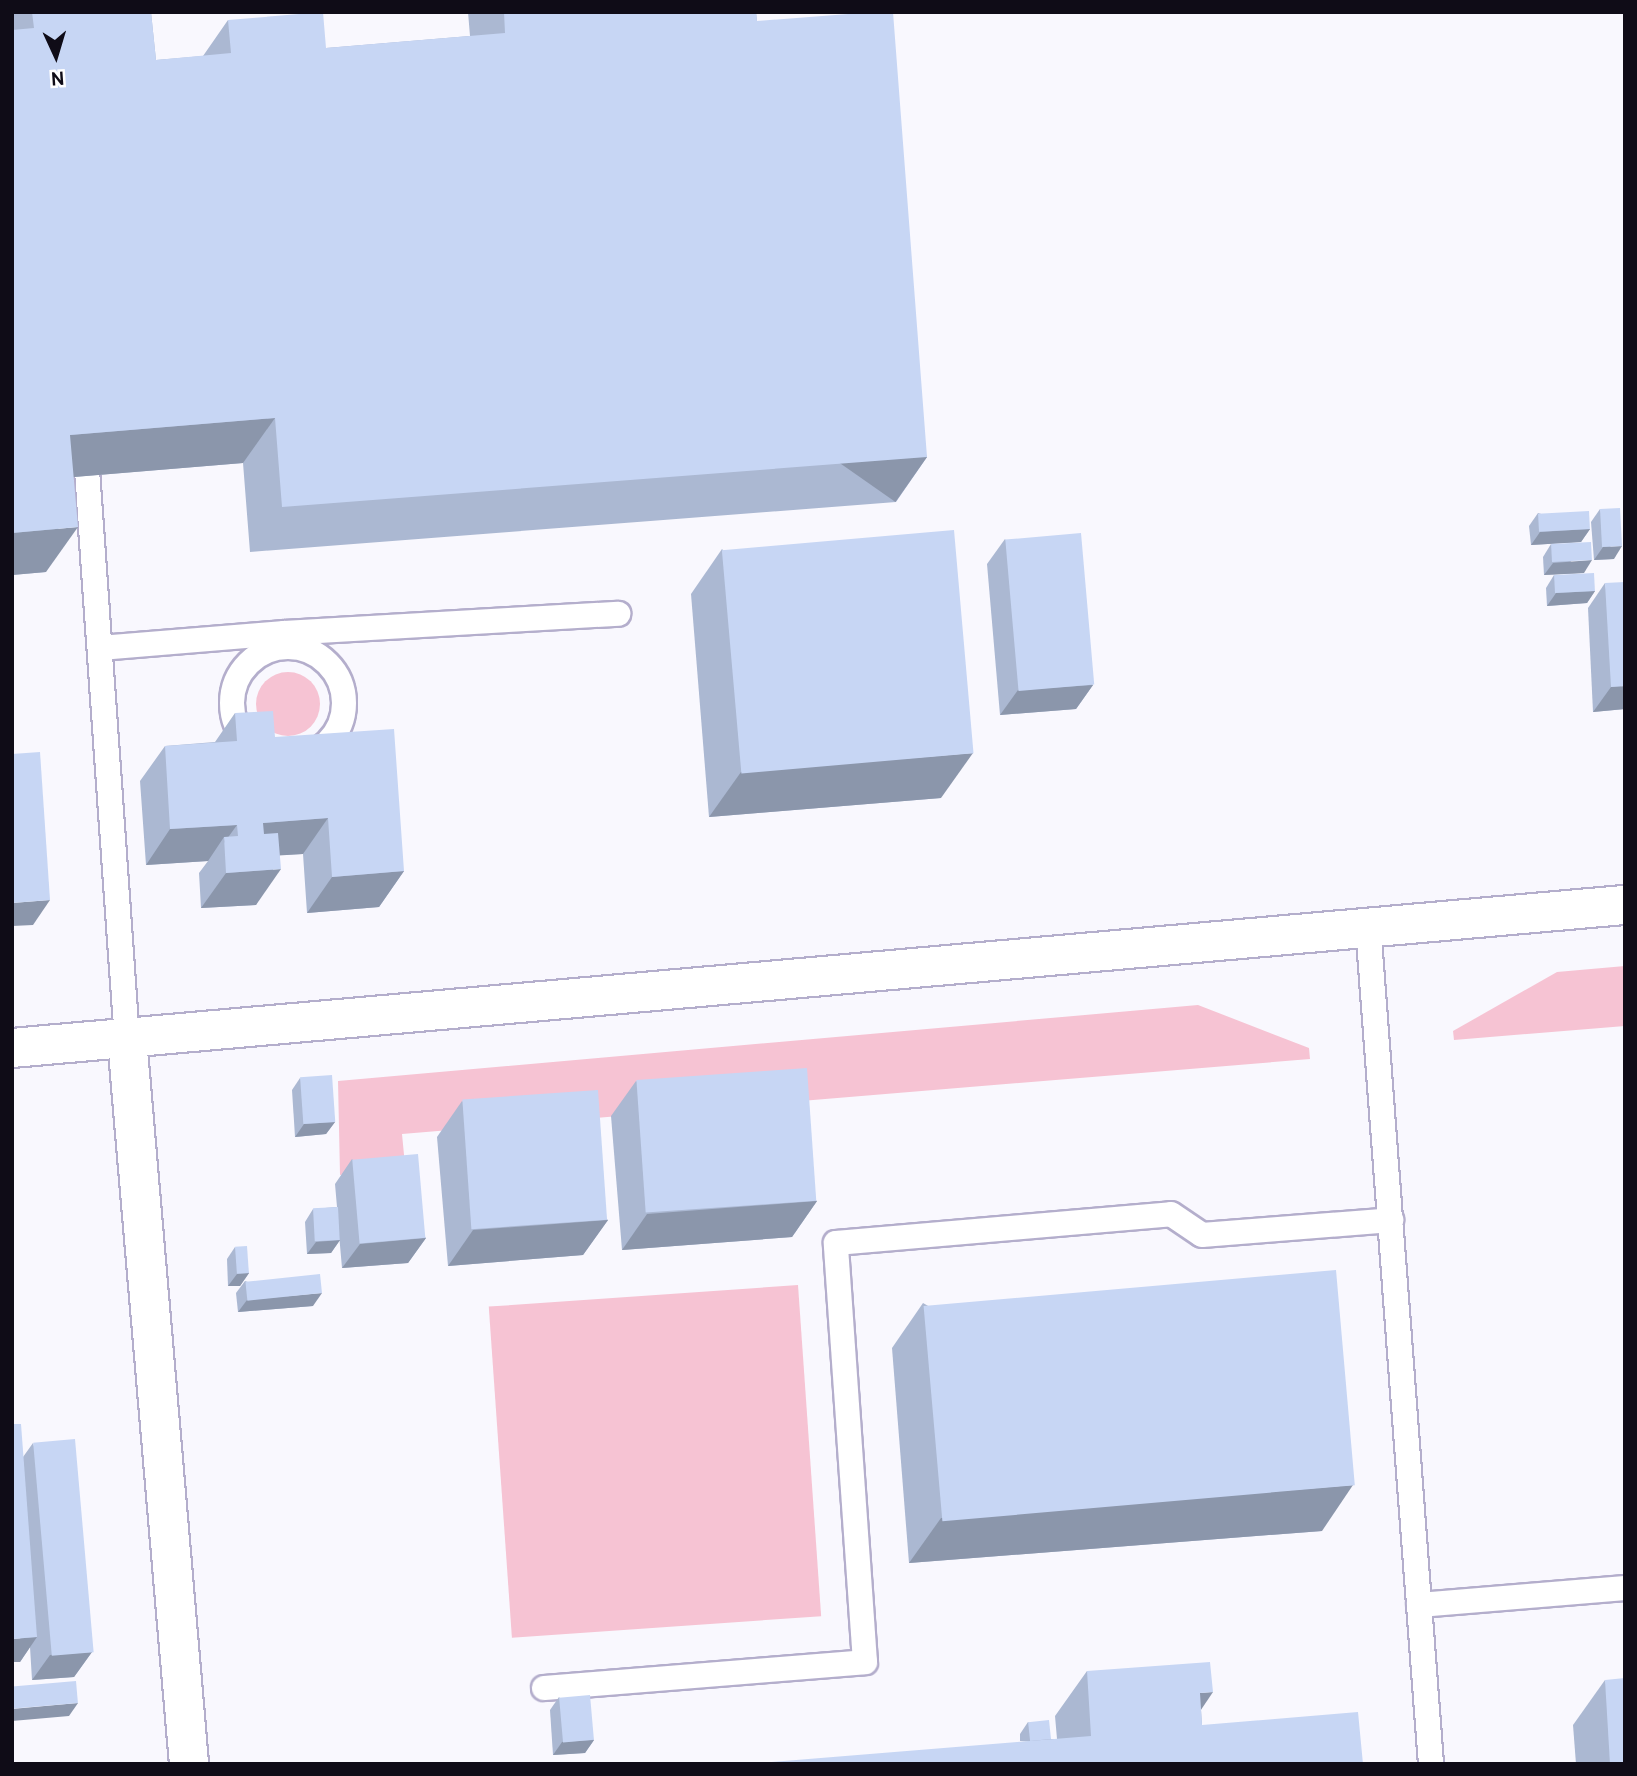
<!DOCTYPE html>
<html>
<head>
<meta charset="utf-8">
<style>
  body { margin:0 }
  #map { position:relative; width:1637px; height:1776px; overflow:hidden; background:#f9f8fe; font-family:Overpass,sans-serif }
  div>[style] { position:absolute }
  [style*='--x'] { left:calc(var(--x)*1px); top:calc(var(--y)*1px); width:calc(var(--w)*1px); rotate:calc(var(--a)*1deg) }
  .green>* { inset:0; background:#f6c3d3; transform-origin:0 0 }
  .round { border-radius:50% }
  .roads { filter:drop-shadow(2px 0 #b4aecc) drop-shadow(-2px 0 #b4aecc) drop-shadow(0 2px #b4aecc) drop-shadow(0 -2px #b4aecc) }
  .lane>* { height:24px; margin:-12px; padding:0 12px; transform-origin:12px; border-radius:12px; background:#fff }
  .lane>.ring { margin:-12px; padding:0; box-sizing:content-box; background:none; border:24px solid #fff; border-radius:50% }
  .secondary>* { height:38px; margin:-19px; padding:0 19px; transform-origin:19px; border-radius:19px; background:#fff }
  .wall>* { inset:0; background:#abb8d2 }
  .shaded-wall>* { inset:0; background:#8b96ab; transform-origin:0 0 }
  .building>* { inset:0; background:#c7d6f4; transform-origin:0 0 }
  span { translate:-50% -50%; white-space:nowrap; text-align:center; line-height:1.15; -webkit-text-stroke:5px #fff; paint-order:stroke }
  .frame { position:absolute; inset:0; border:14px solid #0f0c17; pointer-events:none }
  .north { position:absolute; left:21px; top:21px; width:70px; height:70px; -webkit-text-stroke:5px #fff; paint-order:stroke; rotate:176deg; font-size:19px; font-weight:700; line-height:28px; text-align:center; color:#0f0c17 }
  .north::after { content:''; display:block; margin:auto; width:24px; height:32px; background:#0f0c17; clip-path:polygon(50% 0,100% 100%,50% 72%,0 100%) }
</style>
</head>
<body>
<div id="map">
  <div class="green">
    <i class="round" style="left:256px;top:672px;width:64px;height:64px"></i>
    <i style="clip-path:polygon(1625px 966px,1625px 1026px,1454px 1040px,1453px 1031px,1557px 972px)"></i>
    <i style="clip-path:polygon(1198px 1005px,1309px 1048px,1310px 1059px,402px 1134px,405px 1165px,340px 1175px,338px 1081px)"></i>
    <i style="left:798px;top:1285px;width:332px;height:310px;rotate:86deg"></i>
  </div>
  <div class="roads">
    <div class="lane">
      <i style="--x:85;--y:442;--w:598;--a:85.98"></i>
      <i class="ring" style="left:232px;top:647px;width:88px;height:88px"></i>
      <i style="--x:100;--y:648;--w:185;--a:-4.7"></i>
      <i style="--x:284;--y:633;--w:335;--a:-3.3"></i>
      <i style="--x:1368;--y:926;--w:840;--a:85.7"></i>
      <i style="--x:1419;--y:1605;--w:207;--a:-4.7"></i>
      <i style="--x:544;--y:1688;--w:322;--a:-4.6"></i>
      <i style="--x:865;--y:1662;--w:420;--a:-94"></i>
      <i style="--x:836;--y:1243;--w:336;--a:-4.9"></i>
      <i style="--x:1171;--y:1214;--w:37;--a:34"></i>
      <i style="--x:1202;--y:1235;--w:190;--a:-4.5"></i>
    </div>
    <div class="secondary">
      <i style="--x:127;--y:1039;--w:728;--a:85.11"></i>
      <i style="--x:12;--y:1048;--w:1619;--a:-5.07"></i>
    </div>
  </div>
  <div class="wall">
    <i style="clip-path:polygon(12px 12px,151px 12px,156px 60px,203px 56px,228px 20px,326px 48px,470px 36px,468px 12px,756px 12px,757px 21px,927px 457px,896px 502px,250px 552px,243px 463px,73px 477px,46px 572px,12px 575px)"></i>
    <i style="clip-path:polygon(1600px 509px,1614px 559px,1594px 560px,1591px 522px)"></i>
    <i style="clip-path:polygon(1538px 513px,1590px 529px,1581px 542px,1531px 545px,1529px 526px)"></i>
    <i style="clip-path:polygon(1005px 539px,1093px 685px,1076px 709px,1000px 715px,987px 564px)"></i>
    <i style="clip-path:polygon(1551px 544px,1584px 573px,1544px 575px,1543px 557px)"></i>
    <i style="clip-path:polygon(722px 549px,941px 798px,709px 817px,691px 594px)"></i>
    <i style="clip-path:polygon(1554px 575px,1595px 591px,1587px 603px,1547px 606px,1546px 588px)"></i>
    <i style="clip-path:polygon(1605px 583px,1625px 709px,1593px 712px,1588px 608px)"></i>
    <i style="clip-path:polygon(235px 713px,275px 737px,404px 871px,379px 907px,307px 913px,303px 854px,280px 855px,256px 905px,201px 908px,199px 873px,208px 861px,146px 865px,140px 781px,165px 746px,215px 742px)"></i>
    <i style="clip-path:polygon(300px 1078px,335px 1122px,326px 1134px,295px 1137px,292px 1090px)"></i>
    <i style="clip-path:polygon(636px 1081px,817px 1201px,792px 1237px,622px 1250px,611px 1116px)"></i>
    <i style="clip-path:polygon(462px 1101px,608px 1220px,583px 1255px,448px 1266px,437px 1137px)"></i>
    <i style="clip-path:polygon(352px 1159px,426px 1238px,408px 1263px,342px 1268px,339px 1234px,340px 1240px,331px 1253px,307px 1254px,305px 1222px,313px 1209px,337px 1207px,335px 1184px)"></i>
    <i style="clip-path:polygon(235px 1247px,249px 1273px,240px 1286px,228px 1286px,227px 1259px)"></i>
    <i style="clip-path:polygon(245px 1281px,313px 1306px,238px 1312px,236px 1293px)"></i>
    <i style="clip-path:polygon(923px 1303px,1322px 1531px,909px 1563px,892px 1348px)"></i>
    <i style="clip-path:polygon(33px 1443px,92px 1652px,74px 1677px,32px 1680px,30px 1647px,20px 1662px,23px 1457px)"></i>
    <i style="clip-path:polygon(1087px 1671px,1201px 1710px,1202px 1725px,1363px 1764px,1020px 1741px,1020px 1734px,1028px 1722px,1051px 1739px,1057px 1739px,1055px 1716px)"></i>
    <i style="clip-path:polygon(1605px 1680px,1625px 1764px,1576px 1764px,1573px 1725px)"></i>
    <i style="clip-path:polygon(559px 1697px,594px 1740px,585px 1753px,553px 1755px,550px 1710px)"></i>
  </div>
  <div class="shaded-wall">
    <i style="clip-path:polygon(275px 418px,243px 463px,38px 480px,70px 435px)"></i>
    <i style="left:927px;top:457px;width:55px;height:647px;rotate:125deg"></i>
    <i style="clip-path:polygon(78px 527px,46px 572px,12px 575px,12px 533px)"></i>
    <i style="clip-path:polygon(1590px 529px,1581px 542px,1531px 545px,1540px 532px)"></i>
    <i style="clip-path:polygon(1622px 546px,1614px 559px,1594px 560px,1603px 547px)"></i>
    <i style="clip-path:polygon(1592px 560px,1584px 573px,1544px 575px,1553px 563px)"></i>
    <i style="clip-path:polygon(1595px 591px,1587px 603px,1547px 606px,1556px 593px)"></i>
    <i style="clip-path:polygon(1093px 685px,1076px 709px,1000px 715px,1018px 690px)"></i>
    <i style="clip-path:polygon(1625px 686px,1625px 709px,1593px 712px,1611px 687px)"></i>
    <i style="clip-path:polygon(973px 753px,941px 798px,709px 817px,741px 772px)"></i>
    <i style="clip-path:polygon(328px 818px,303px 854px,238px 858px,263px 823px)"></i>
    <i style="clip-path:polygon(237px 825px,224px 843px,224px 837px,208px 861px,146px 865px,170px 829px)"></i>
    <i style="clip-path:polygon(281px 869px,256px 905px,201px 908px,226px 873px)"></i>
    <i style="clip-path:polygon(404px 871px,379px 907px,307px 913px,332px 877px)"></i>
    <i style="clip-path:polygon(50px 900px,33px 925px,12px 926px,12px 903px)"></i>
    <i style="clip-path:polygon(335px 1122px,326px 1134px,295px 1137px,304px 1124px)"></i>
    <i style="clip-path:polygon(817px 1201px,792px 1237px,622px 1250px,647px 1214px)"></i>
    <i style="clip-path:polygon(608px 1220px,583px 1255px,448px 1266px,473px 1230px)"></i>
    <i style="clip-path:polygon(426px 1238px,408px 1263px,342px 1268px,360px 1244px)"></i>
    <i style="clip-path:polygon(340px 1240px,331px 1253px,307px 1254px,316px 1242px)"></i>
    <i style="clip-path:polygon(249px 1273px,240px 1286px,228px 1286px,237px 1274px)"></i>
    <i style="clip-path:polygon(322px 1293px,313px 1306px,238px 1312px,247px 1300px)"></i>
    <i style="clip-path:polygon(1353px 1485px,1322px 1531px,909px 1563px,941px 1518px)"></i>
    <i style="clip-path:polygon(37px 1637px,20px 1662px,12px 1662px,12px 1639px)"></i>
    <i style="clip-path:polygon(92px 1652px,74px 1677px,32px 1680px,50px 1655px)"></i>
    <i style="clip-path:polygon(1213px 1692px,1182px 1738px,1200px 1693px)"></i>
    <i style="clip-path:polygon(78px 1703px,69px 1716px,12px 1721px,12px 1709px)"></i>
    <i style="clip-path:polygon(594px 1740px,585px 1753px,553px 1755px,562px 1742px)"></i>
  </div>
  <div class="building">
    <i style="clip-path:polygon(32px 12px,151px 12px,156px 60px,231px 53px,228px 20px,323px 12px,326px 48px,505px 33px,504px 12px,756px 12px,757px 21px,874px 12px,893px 12px,927px 457px,282px 507px,275px 418px,70px 435px,78px 527px,12px 533px,12px 30px,34px 28px)"></i>
    <i style="left:1620px;top:508px;width:38px;height:20px;rotate:87deg"></i>
    <i style="left:1589px;top:511px;width:18px;height:51px;rotate:87deg"></i>
    <i style="left:954px;top:530px;width:224px;height:233px;rotate:85deg"></i>
    <i style="left:1081px;top:533px;width:152px;height:76px;rotate:85deg"></i>
    <i style="left:1591px;top:542px;width:18px;height:40px;rotate:87deg"></i>
    <i style="left:1594px;top:573px;width:18px;height:40px;rotate:87deg"></i>
    <i style="clip-path:polygon(1625px 582px,1625px 686px,1611px 687px,1605px 583px)"></i>
    <i style="clip-path:polygon(273px 711px,275px 737px,394px 729px,404px 871px,332px 877px,328px 818px,263px 823px,264px 834px,278px 833px,281px 869px,226px 873px,224px 837px,238px 836px,237px 825px,170px 829px,165px 746px,237px 741px,235px 713px)"></i>
    <i style="clip-path:polygon(40px 752px,50px 900px,12px 903px,12px 754px)"></i>
    <i style="left:807px;top:1068px;width:133px;height:171px;rotate:86deg"></i>
    <i style="left:332px;top:1075px;width:47px;height:32px;rotate:86deg"></i>
    <i style="left:598px;top:1090px;width:130px;height:136px;rotate:86deg"></i>
    <i style="left:418px;top:1154px;width:84px;height:66px;rotate:85deg"></i>
    <i style="left:338px;top:1207px;width:33px;height:25px;rotate:87deg"></i>
    <i style="left:247px;top:1246px;width:27px;height:12px;rotate:86deg"></i>
    <i style="left:1336px;top:1270px;width:216px;height:414px;rotate:85deg"></i>
    <i style="left:320px;top:1274px;width:19px;height:75px;rotate:84deg"></i>
    <i style="clip-path:polygon(12px 1424px,21px 1424px,37px 1637px,12px 1639px)"></i>
    <i style="left:75px;top:1439px;width:214px;height:42px;rotate:85deg"></i>
    <i style="clip-path:polygon(1210px 1662px,1213px 1692px,1200px 1693px,1202px 1725px,1358px 1712px,1363px 1764px,747px 1764px,1091px 1736px,1087px 1671px)"></i>
    <i style="clip-path:polygon(1625px 1678px,1625px 1764px,1610px 1764px,1605px 1680px)"></i>
    <i style="left:76px;top:1681px;width:22px;height:64px;rotate:85deg"></i>
    <i style="left:590px;top:1695px;width:45px;height:31px;rotate:85deg"></i>
    <i style="left:1049px;top:1720px;width:19px;height:21px;rotate:84deg"></i>
  </div>
  <div class="frame"></div>
  <div class="north">N</div>
</div>
</body>
</html>
